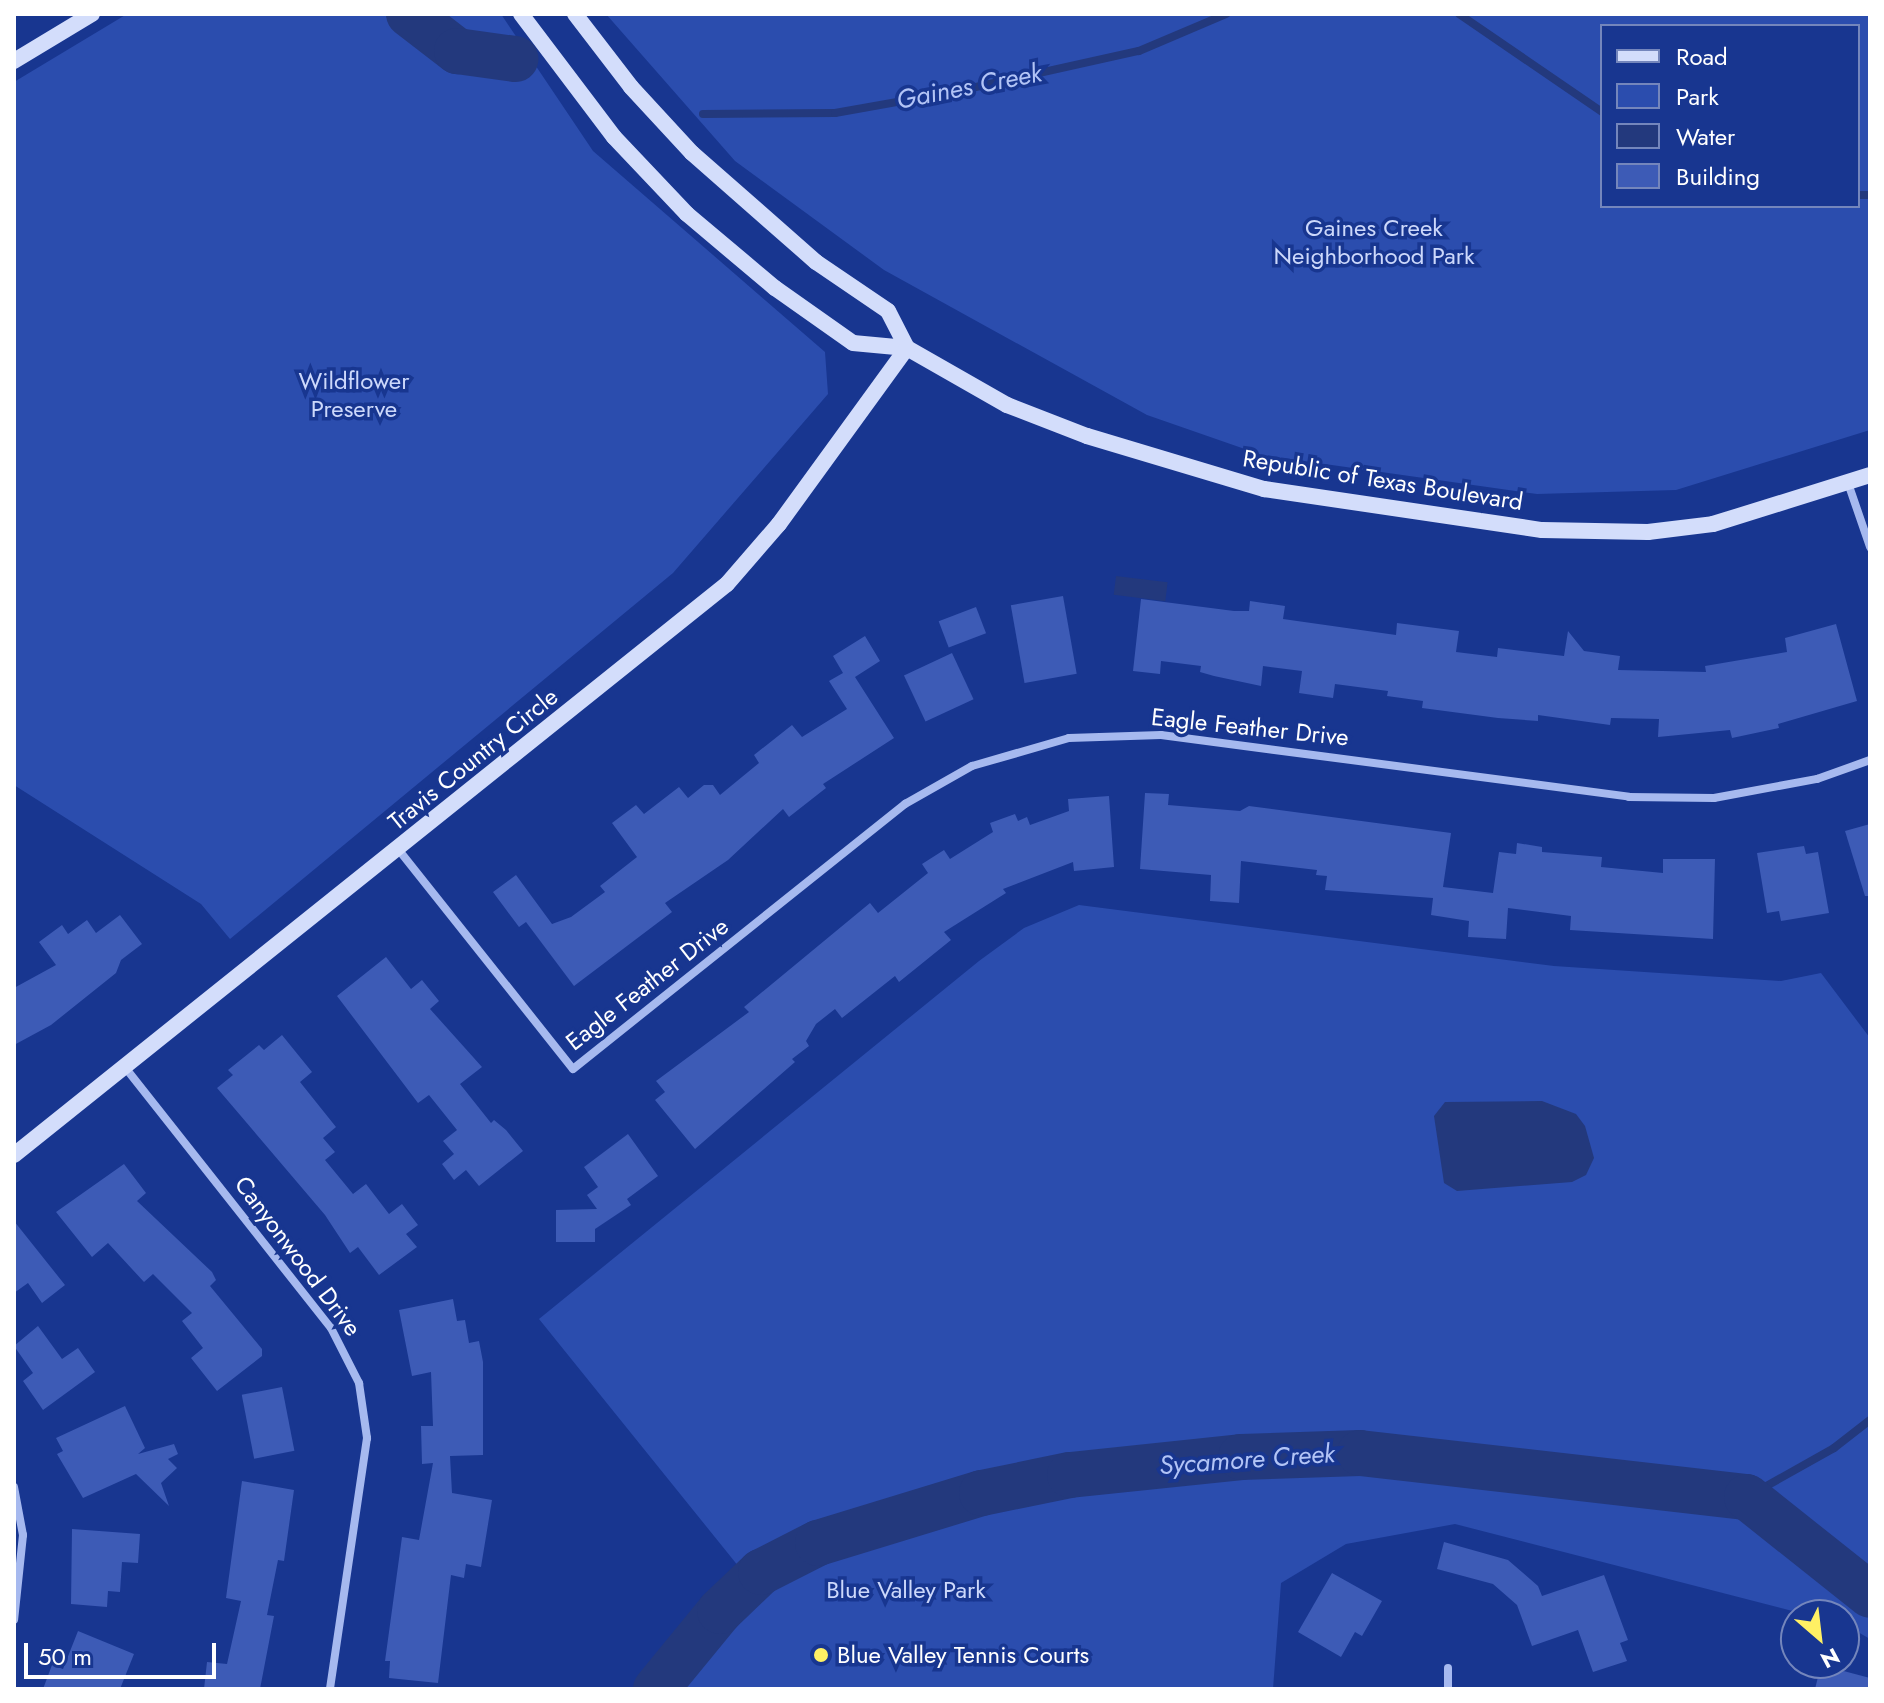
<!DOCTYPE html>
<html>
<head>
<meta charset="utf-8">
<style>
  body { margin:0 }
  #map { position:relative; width:1884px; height:1703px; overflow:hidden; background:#183690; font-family:Jost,sans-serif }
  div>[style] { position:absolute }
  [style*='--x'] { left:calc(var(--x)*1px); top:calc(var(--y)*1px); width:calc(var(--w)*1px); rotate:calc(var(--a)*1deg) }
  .green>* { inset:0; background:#2b4dae }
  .water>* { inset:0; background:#23397d; transform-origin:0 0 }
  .stream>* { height:8px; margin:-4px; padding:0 4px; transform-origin:4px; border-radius:4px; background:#23397d }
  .river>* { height:46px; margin:-23px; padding:0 23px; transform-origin:23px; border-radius:23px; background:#23397d }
  .building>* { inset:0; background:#3d5bb6; transform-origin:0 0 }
  .street>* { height:8px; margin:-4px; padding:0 4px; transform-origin:4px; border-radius:4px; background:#a6b9ef }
  .secondary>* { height:16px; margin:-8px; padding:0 8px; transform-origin:8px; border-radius:8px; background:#d3ddfb }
  .dots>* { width:22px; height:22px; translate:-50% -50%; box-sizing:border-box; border:4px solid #183690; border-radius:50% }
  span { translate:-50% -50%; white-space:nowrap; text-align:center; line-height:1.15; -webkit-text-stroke:7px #183690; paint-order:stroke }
  .park-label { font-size:24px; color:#ccd8fb }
  .street-label { font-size:24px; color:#fff }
  .poi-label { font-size:24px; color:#fff }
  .left { translate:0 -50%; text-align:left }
  .water-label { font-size:26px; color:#b2c4f6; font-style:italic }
  .frame { position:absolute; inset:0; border:16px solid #fff; pointer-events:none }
  .legend { position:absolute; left:1600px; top:24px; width:260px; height:184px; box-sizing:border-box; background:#183690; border:2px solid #7486bc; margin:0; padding:10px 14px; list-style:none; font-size:24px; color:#fff }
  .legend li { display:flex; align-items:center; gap:16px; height:40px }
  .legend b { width:40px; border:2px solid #7486bc }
  .north { position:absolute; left:1780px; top:1599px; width:80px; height:80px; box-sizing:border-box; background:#183690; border:2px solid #7486bc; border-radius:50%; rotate:152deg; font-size:22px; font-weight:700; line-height:32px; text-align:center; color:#fff }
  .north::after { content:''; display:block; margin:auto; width:28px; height:36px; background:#fff064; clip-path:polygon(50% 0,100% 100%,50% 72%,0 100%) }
  .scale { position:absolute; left:24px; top:1643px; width:192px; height:36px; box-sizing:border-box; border:4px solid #fff; border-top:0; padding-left:10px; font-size:24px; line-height:28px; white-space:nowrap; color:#fff; -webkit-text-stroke:6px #183690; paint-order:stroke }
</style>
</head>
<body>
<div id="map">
  <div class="green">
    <i style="clip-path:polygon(127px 14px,501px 14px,593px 151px,825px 352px,828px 394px,673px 573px,230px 939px,201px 904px,14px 785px,14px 82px)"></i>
    <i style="clip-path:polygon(evenodd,606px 14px,1870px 14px,1870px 430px,1676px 490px,1537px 494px,1262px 455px,1147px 415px,884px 270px,735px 161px,606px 14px,1858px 26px,1858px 206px,1602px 206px,1602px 26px,1858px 26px)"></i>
    <i style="clip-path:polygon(1079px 905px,1554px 966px,1781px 981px,1821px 973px,1870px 1038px,1870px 1639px,1844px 1624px,1844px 1615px,1808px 1615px,1455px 1524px,1346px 1544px,1281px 1583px,1273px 1689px,641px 1689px,704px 1604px,739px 1567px,539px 1319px,979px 961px,1024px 928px)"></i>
  </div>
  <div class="water">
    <i style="left:1116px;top:576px;width:52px;height:19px;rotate:7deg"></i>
    <i style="clip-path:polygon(1542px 1101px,1576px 1114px,1585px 1126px,1594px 1158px,1586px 1175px,1572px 1182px,1457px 1191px,1444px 1183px,1434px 1116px,1445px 1102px)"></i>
  </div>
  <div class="stream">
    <i style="--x:1459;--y:14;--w:173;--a:34.4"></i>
    <i style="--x:703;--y:114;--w:132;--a:-0.4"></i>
    <i style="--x:835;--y:113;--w:125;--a:-10.1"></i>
    <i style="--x:958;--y:91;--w:185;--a:-12.5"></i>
    <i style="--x:1139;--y:51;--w:95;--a:-23"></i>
    <i style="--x:1858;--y:195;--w:12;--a:0"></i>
    <i style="--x:1747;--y:1497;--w:100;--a:-29.4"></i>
    <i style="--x:1834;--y:1448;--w:46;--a:-37.9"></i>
  </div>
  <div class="river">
    <i style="--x:409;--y:14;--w:61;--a:37.6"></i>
    <i style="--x:457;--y:51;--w:59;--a:7.9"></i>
    <i style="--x:656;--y:1689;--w:101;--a:-50.6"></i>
    <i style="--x:720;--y:1611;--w:57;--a:-43.6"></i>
    <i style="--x:761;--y:1572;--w:64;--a:-27"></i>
    <i style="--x:818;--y:1543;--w:171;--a:-17"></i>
    <i style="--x:982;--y:1493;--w:90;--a:-11.6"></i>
    <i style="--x:1070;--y:1475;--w:172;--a:-6"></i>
    <i style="--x:1241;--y:1457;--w:119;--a:-1.9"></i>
    <i style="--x:1360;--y:1453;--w:389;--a:6.5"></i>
    <i style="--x:1747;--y:1497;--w:157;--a:38.5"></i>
  </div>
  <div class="building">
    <i style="left:1063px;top:596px;width:79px;height:53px;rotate:80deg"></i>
    <i style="clip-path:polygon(1141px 599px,1234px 611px,1249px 611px,1250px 601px,1285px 606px,1283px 619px,1396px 635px,1397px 623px,1459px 631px,1456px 652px,1497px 657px,1498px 648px,1564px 656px,1568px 631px,1584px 651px,1620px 656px,1618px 670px,1706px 672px,1705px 666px,1787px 652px,1785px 638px,1836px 624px,1857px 701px,1778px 724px,1779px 728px,1732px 738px,1730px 730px,1658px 737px,1659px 719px,1611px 718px,1610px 725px,1538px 715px,1538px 721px,1498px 718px,1422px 708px,1423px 701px,1387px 696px,1388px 691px,1335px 684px,1333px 698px,1299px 693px,1302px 671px,1263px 666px,1261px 686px,1214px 676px,1200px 672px,1201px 666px,1161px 661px,1160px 674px,1133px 671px)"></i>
    <i style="left:976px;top:607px;width:28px;height:40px;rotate:69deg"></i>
    <i style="clip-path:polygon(865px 636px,880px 661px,855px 677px,894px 738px,823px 784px,826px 788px,789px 817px,783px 809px,728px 860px,665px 903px,672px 912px,574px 986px,526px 922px,519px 927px,493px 892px,516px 875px,552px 924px,571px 917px,605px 892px,600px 886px,637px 857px,612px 823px,636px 805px,644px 814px,679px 787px,688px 798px,704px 785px,713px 785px,720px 795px,759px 763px,754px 755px,792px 725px,802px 737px,847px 709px,829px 681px,843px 673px,833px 656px)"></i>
    <i style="left:952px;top:653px;width:51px;height:53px;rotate:65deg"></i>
    <i style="clip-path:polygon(1145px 793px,1169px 794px,1168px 805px,1240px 811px,1249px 806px,1451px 833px,1443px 887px,1493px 893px,1499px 852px,1516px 854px,1517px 843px,1542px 847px,1542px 852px,1602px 857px,1601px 867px,1663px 873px,1663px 859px,1715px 859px,1713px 939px,1570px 930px,1571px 916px,1508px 908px,1506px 939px,1468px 937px,1469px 921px,1431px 915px,1433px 898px,1325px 890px,1327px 876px,1316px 875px,1317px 870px,1241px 861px,1239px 903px,1210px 901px,1211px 875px,1140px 869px)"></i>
    <i style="clip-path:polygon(1109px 796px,1114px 867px,1074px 871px,1073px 862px,1003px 889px,1006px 893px,944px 932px,951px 940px,899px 982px,895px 976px,842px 1018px,835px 1009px,816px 1024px,806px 1041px,809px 1046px,792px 1059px,795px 1062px,695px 1149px,655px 1100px,665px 1092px,656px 1081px,749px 1012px,744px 1007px,870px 903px,878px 913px,928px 873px,922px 864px,944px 850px,950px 859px,993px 832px,990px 823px,1015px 814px,1018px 821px,1027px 817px,1030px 825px,1069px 811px,1068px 799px)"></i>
    <i style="clip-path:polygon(1870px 824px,1870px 896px,1865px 896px,1845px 831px)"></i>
    <i style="clip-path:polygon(1804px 846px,1806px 854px,1818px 852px,1829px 913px,1781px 921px,1779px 911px,1767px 913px,1757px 853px)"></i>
    <i style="clip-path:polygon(120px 915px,142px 944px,121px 960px,116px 973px,51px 1025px,14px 1045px,14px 988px,56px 965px,39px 942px,62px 925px,68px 934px,87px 920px,96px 933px)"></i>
    <i style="clip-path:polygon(386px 957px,411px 989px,422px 980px,439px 1001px,430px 1009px,482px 1067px,460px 1084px,491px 1123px,494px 1120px,506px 1130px,523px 1151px,479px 1186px,466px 1170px,454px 1180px,442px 1164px,454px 1154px,443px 1141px,457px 1130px,429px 1095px,418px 1103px,337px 996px)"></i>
    <i style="clip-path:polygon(282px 1035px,312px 1072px,300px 1082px,336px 1127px,323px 1138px,335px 1152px,325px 1160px,353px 1194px,366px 1184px,389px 1214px,402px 1204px,418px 1225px,406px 1234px,417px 1247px,379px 1275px,358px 1247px,350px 1253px,325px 1215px,217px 1088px,233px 1075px,228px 1070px,259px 1045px,264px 1050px)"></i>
    <i style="clip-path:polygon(628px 1134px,658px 1176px,627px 1199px,631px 1205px,595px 1229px,595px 1242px,556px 1242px,556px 1210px,597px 1209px,587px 1195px,598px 1187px,584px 1167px)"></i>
    <i style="clip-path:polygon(124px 1164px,146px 1193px,137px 1201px,212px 1272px,216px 1280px,210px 1286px,262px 1349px,262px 1356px,217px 1391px,191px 1358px,203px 1348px,182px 1321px,192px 1313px,153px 1274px,144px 1282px,108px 1243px,92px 1257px,56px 1212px)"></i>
    <i style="clip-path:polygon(14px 1221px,65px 1285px,42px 1303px,28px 1283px,14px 1293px)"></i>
    <i style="clip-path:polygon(453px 1299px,457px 1321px,465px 1320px,469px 1343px,479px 1341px,483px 1362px,483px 1455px,450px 1456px,452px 1493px,492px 1500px,481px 1567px,466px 1564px,464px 1578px,451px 1575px,438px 1683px,389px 1678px,390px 1661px,385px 1661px,402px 1537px,419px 1540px,433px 1463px,422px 1464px,421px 1426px,433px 1426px,431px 1372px,412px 1376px,399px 1310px)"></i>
    <i style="clip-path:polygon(38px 1326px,62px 1359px,78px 1348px,95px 1372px,43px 1410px,23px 1381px,33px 1373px,14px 1346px)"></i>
    <i style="left:282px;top:1387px;width:65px;height:41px;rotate:79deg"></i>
    <i style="clip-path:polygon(125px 1406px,145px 1448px,138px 1454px,174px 1444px,178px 1454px,168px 1459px,177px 1468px,161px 1483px,169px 1506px,136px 1474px,83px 1498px,57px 1454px,63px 1451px,56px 1438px)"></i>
    <i style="clip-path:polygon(242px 1481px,294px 1490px,284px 1561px,278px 1560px,267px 1615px,274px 1616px,260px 1689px,204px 1689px,207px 1662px,227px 1664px,241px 1601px,226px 1598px)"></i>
    <i style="clip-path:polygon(72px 1529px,140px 1534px,138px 1563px,122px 1562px,120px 1592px,108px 1591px,107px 1607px,71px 1604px)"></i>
    <i style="clip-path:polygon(1444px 1542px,1508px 1560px,1538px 1586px,1542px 1596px,1604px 1575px,1628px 1640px,1620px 1643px,1627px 1661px,1593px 1672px,1578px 1630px,1532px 1646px,1517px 1605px,1493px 1584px,1437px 1569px)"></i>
    <i style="clip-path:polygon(1332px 1573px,1382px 1601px,1362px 1636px,1355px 1632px,1341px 1657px,1298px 1632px)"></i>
    <i style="clip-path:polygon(78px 1631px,134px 1654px,120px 1689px,43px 1689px,52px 1665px,63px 1669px)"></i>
    <i style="clip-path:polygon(1821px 1665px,1870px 1678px,1870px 1689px,1815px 1689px)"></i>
  </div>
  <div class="street">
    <i style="--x:1848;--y:483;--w:68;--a:71"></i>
    <i style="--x:398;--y:849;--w:281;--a:51.5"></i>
    <i style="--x:573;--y:1069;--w:425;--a:-38.6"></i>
    <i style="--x:905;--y:804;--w:77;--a:-29.6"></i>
    <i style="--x:972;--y:766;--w:101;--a:-16.1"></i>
    <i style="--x:1069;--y:738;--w:92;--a:-1.9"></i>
    <i style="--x:1161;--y:735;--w:472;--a:7.5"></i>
    <i style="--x:1629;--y:797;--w:85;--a:0.7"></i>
    <i style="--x:1714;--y:798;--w:105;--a:-10.5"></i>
    <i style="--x:1817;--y:779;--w:56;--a:-19.7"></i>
    <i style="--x:124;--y:1066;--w:334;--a:51.7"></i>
    <i style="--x:331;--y:1328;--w:62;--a:63"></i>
    <i style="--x:359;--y:1383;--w:56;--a:81.7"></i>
    <i style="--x:367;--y:1438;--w:254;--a:98.4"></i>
    <i style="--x:14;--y:1487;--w:49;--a:79.4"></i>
    <i style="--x:23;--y:1535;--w:85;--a:96"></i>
    <i style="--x:1448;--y:1668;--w:21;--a:90"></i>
  </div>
  <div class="secondary">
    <i style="--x:521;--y:14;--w:154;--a:52.9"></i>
    <i style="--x:614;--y:137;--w:106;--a:46.5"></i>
    <i style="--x:687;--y:214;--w:115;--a:40.1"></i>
    <i style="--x:775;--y:288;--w:95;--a:35.2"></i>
    <i style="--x:853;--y:343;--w:54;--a:5.3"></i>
    <i style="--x:907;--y:348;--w:115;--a:29.7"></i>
    <i style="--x:1007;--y:405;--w:86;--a:21.2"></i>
    <i style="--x:1087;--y:436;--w:185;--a:16.7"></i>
    <i style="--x:1264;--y:489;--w:281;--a:8.4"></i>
    <i style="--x:1542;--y:530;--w:106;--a:1.1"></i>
    <i style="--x:1648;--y:532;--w:65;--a:-7"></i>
    <i style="--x:1713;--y:524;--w:164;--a:-17.3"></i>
    <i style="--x:575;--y:14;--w:92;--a:52.5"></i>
    <i style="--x:631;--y:87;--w:90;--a:47.3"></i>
    <i style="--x:692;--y:153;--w:165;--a:41.3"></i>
    <i style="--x:816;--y:262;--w:87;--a:34.2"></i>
    <i style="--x:888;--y:311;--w:42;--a:62.8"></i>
    <i style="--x:14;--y:61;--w:91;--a:-31.1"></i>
    <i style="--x:14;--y:1155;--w:913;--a:-38.69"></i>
    <i style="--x:727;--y:584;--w:79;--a:-49.1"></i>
    <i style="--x:779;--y:524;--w:218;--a:-54"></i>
  </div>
  <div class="dots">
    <i style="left:821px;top:1655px;background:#fff064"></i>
  </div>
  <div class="park-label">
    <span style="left:1374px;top:242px">Gaines Creek<br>Neighborhood Park</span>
    <span style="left:354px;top:395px">Wildflower<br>Preserve</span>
    <span style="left:906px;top:1590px">Blue Valley Park</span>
  </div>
  <div class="street-label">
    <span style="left:1383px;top:480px;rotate:9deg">Republic of Texas Boulevard</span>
    <span style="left:1250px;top:727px;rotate:6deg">Eagle Feather Drive</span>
    <span style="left:473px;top:759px;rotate:-39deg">Travis Country Circle</span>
    <span style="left:647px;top:984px;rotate:-38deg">Eagle Feather Drive</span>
    <span style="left:298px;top:1256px;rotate:53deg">Canyonwood Drive</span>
  </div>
  <div class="poi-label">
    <span class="left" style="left:837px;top:1655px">Blue Valley Tennis Courts</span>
  </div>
  <div class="water-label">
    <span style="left:969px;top:87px;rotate:-11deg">Gaines Creek</span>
    <span style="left:1247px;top:1460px;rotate:-4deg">Sycamore Creek</span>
  </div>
  <div class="frame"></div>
  <ul class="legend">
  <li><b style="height:10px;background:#d3ddfb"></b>Road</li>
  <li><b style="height:22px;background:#2b4dae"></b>Park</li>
  <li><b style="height:22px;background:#23397d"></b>Water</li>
  <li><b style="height:22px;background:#3d5bb6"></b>Building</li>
  </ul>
  <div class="north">N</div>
  <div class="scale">50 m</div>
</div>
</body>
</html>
